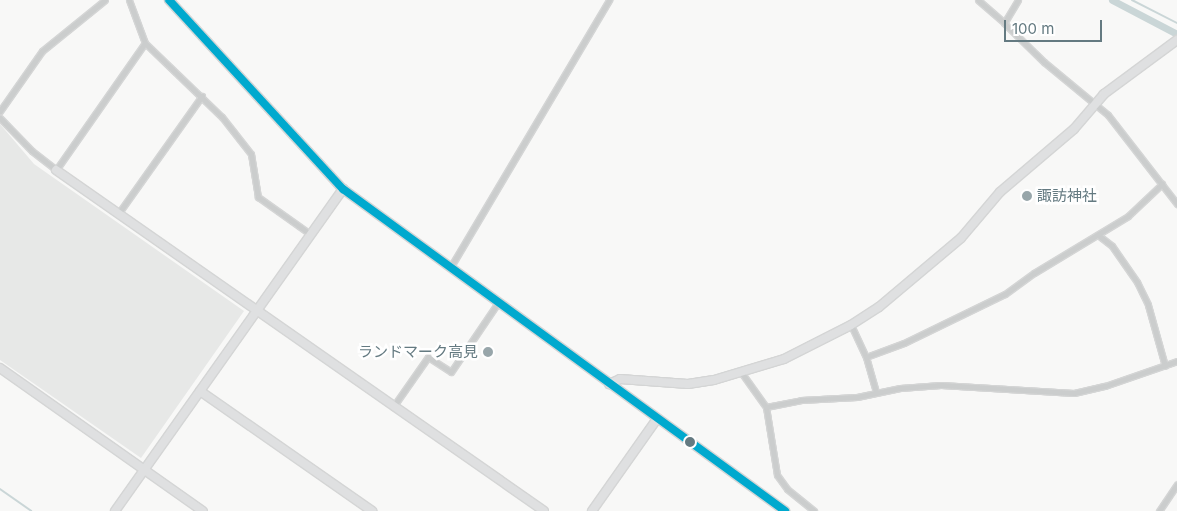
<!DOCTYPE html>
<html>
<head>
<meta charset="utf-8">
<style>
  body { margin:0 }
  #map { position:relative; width:1177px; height:511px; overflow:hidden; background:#f8f8f7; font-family:Inter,"Noto Sans JP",sans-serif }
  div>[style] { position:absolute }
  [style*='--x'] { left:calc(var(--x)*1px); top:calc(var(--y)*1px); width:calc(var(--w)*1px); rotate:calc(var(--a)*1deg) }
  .built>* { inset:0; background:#e7e8e7 }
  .stream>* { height:2px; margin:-1px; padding:0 1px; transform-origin:1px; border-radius:1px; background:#cad6d7 }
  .canal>* { height:7px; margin:-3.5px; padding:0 3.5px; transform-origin:3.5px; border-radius:3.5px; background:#cad6d7 }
  .roads { filter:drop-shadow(1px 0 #d4d5d5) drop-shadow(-1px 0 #d4d5d5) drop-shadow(0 1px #d4d5d5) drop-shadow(0 -1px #d4d5d5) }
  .street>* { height:5px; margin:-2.5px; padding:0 2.5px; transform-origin:2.5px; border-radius:2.5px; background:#cbcdcd }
  .secondary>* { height:8px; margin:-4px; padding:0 4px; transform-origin:4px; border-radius:4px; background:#dfe0e1 }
  .bus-1>* { height:8px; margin:-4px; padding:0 4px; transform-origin:4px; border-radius:4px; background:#00a9ce }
  .dots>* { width:14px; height:14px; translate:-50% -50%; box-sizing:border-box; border:2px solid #fff; border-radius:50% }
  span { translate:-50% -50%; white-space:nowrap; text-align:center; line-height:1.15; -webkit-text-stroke:5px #fff; paint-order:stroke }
  .poi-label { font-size:15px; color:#647a81 }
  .left { translate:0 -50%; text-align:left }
  .right { translate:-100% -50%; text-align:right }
  .scale { position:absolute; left:1004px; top:20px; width:98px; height:22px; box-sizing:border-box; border:2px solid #647a81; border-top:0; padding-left:6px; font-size:15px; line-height:18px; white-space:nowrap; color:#647a81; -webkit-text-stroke:4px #fff; paint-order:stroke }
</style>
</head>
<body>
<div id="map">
  <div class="built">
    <i style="clip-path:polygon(0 124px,34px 164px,244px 311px,141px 458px,0 360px)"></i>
  </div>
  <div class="stream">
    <i style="--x:1132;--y:0;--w:51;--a:27.1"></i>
    <i style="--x:0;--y:489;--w:38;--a:35"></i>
  </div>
  <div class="canal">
    <i style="--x:1112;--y:0;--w:73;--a:27.6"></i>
  </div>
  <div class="roads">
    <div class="street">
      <i style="--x:129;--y:0;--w:46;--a:69.6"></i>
      <i style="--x:145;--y:43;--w:107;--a:43.9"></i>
      <i style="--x:222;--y:117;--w:47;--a:51.9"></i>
      <i style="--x:251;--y:154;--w:44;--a:80.8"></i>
      <i style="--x:258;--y:197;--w:64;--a:35.4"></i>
      <i style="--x:978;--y:0;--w:35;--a:41"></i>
      <i style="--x:1018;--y:0;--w:27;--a:121"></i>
      <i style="--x:1004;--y:23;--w:56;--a:44.3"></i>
      <i style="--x:1044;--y:62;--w:83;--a:39.6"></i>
      <i style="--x:1108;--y:115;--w:113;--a:52.2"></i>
      <i style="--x:0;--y:111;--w:73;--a:-55"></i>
      <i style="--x:42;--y:51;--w:81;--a:-39"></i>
      <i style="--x:0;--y:118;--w:46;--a:45.9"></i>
      <i style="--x:32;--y:151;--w:31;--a:38"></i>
      <i style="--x:56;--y:170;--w:155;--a:-55"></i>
      <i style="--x:118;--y:214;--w:145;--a:-54.6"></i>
      <i style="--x:1098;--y:235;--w:18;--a:38"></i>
      <i style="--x:1112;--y:246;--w:44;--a:55.2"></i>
      <i style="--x:1137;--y:282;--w:25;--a:64"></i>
      <i style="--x:1148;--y:305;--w:63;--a:74.4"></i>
      <i style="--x:450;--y:268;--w:312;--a:-59.3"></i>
      <i style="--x:851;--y:325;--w:35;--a:65"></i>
      <i style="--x:866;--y:357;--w:37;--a:74"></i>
      <i style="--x:866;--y:357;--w:40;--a:-20.2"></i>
      <i style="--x:904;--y:343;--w:112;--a:-25.9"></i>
      <i style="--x:1005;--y:294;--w:36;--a:-36"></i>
      <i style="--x:1034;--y:273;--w:110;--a:-31.2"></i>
      <i style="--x:1128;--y:216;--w:47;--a:-43.3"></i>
      <i style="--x:741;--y:372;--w:43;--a:54.5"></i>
      <i style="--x:766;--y:407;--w:69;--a:80.8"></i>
      <i style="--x:777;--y:475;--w:17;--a:54"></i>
      <i style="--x:787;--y:489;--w:35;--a:39"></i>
      <i style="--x:393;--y:407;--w:61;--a:-55"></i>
      <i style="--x:428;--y:357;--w:27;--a:33"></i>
      <i style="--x:451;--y:372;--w:82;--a:-55.9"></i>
      <i style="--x:766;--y:407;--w:36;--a:-11"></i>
      <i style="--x:801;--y:400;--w:56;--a:-3.1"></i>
      <i style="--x:857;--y:397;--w:44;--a:-11.8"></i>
      <i style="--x:900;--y:388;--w:41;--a:-4.2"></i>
      <i style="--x:941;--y:385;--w:133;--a:3.4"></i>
      <i style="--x:1074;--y:393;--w:32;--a:-13"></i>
      <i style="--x:1105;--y:386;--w:76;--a:-19.1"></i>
      <i style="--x:1159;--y:511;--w:32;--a:-56"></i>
    </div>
    <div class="secondary">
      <i style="--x:169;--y:0;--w:257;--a:47.4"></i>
      <i style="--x:343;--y:189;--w:547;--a:36.07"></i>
      <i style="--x:56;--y:170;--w:595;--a:34.94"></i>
      <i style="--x:0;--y:368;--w:248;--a:35.2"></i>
      <i style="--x:609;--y:384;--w:12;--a:-24"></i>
      <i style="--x:620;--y:379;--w:68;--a:4.2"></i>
      <i style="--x:688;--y:384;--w:26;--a:-9"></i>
      <i style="--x:714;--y:380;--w:73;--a:-16.7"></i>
      <i style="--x:784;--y:359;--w:75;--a:-26.9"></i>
      <i style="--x:851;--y:325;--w:33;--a:-33"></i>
      <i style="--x:879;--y:307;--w:107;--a:-40.1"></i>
      <i style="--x:961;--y:238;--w:60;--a:-49.7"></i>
      <i style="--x:1000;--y:192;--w:97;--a:-40.4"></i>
      <i style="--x:1074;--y:129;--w:46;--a:-49.4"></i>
      <i style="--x:1104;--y:94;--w:91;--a:-36.5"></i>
      <i style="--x:200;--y:391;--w:210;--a:34.9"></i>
      <i style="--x:115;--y:511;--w:395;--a:-54.7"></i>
      <i style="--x:592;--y:511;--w:113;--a:-54.8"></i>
    </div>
  </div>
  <div class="bus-1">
    <i style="--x:169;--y:0;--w:257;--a:47.4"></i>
    <i style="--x:343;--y:189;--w:547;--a:36.07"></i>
  </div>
  <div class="dots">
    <i style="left:1027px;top:196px;background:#98a6aa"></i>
    <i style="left:488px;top:352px;background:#98a6aa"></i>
    <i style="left:690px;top:442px;background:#647a81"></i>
  </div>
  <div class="poi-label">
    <span class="left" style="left:1037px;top:196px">諏訪神社</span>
    <span class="right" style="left:478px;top:352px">ランドマーク高見</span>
  </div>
  <div class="scale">100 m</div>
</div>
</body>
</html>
